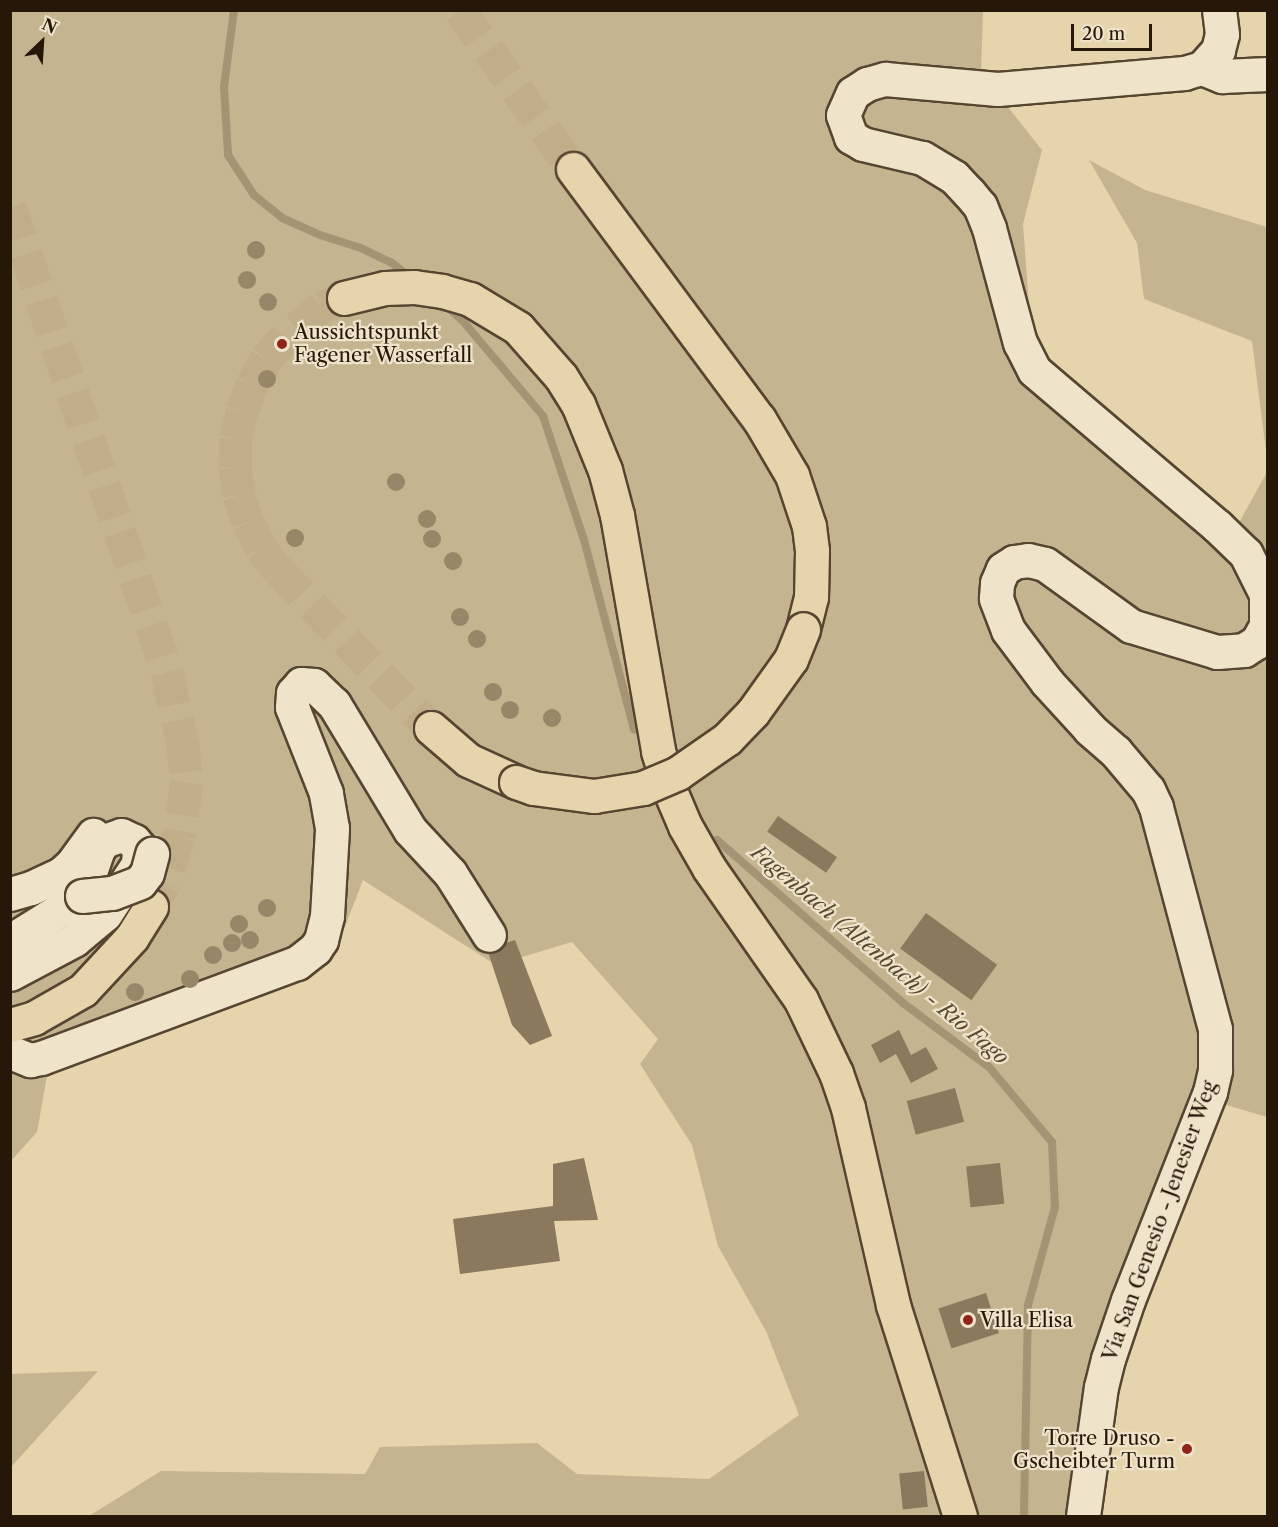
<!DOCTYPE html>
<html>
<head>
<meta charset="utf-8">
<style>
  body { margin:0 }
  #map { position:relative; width:1278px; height:1527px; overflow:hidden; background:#e6d4ac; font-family:"Libre Caslon Text",serif }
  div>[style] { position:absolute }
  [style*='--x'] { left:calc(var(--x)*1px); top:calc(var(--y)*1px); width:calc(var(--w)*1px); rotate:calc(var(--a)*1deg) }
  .green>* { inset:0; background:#c5b490 }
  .stream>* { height:8px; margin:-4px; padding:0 4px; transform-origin:4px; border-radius:4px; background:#a59474 }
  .building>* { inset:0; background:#8a795d; transform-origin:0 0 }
  .major-tunnel>* { height:33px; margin-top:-16.5px; transform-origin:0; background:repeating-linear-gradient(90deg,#c0ae8b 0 33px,transparent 0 49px) }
  .roads { filter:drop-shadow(2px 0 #564631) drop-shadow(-2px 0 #564631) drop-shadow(0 2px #564631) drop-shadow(0 -2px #564631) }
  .minor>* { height:33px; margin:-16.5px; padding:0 16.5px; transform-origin:16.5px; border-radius:16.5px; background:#efe3c9 }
  .major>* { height:33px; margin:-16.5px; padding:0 16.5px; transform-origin:16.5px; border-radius:16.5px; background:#e6d4ac }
  .bridges { filter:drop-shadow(2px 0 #564631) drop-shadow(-2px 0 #564631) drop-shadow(0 2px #564631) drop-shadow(0 -2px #564631) }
  .minor-bridge>* { height:33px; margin:-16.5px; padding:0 16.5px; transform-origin:16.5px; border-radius:16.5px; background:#efe3c9 }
  .major-bridge>* { height:33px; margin:-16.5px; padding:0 16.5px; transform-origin:16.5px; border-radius:16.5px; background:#e6d4ac }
  .trees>* { width:18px; height:18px; margin:-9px; border-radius:50%; background:#978668 }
  .dots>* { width:16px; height:16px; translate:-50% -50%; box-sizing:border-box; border:3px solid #efe3c9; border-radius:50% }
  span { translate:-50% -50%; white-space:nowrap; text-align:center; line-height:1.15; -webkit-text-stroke:4.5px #efe3c9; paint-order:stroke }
  .poi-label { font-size:20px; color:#261708 }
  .left { translate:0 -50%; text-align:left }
  .right { translate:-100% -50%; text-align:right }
  .street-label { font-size:20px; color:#261708 }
  .water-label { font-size:21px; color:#594933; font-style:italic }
  .frame { position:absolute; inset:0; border:12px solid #261708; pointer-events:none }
  .north { position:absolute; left:12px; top:12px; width:60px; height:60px; -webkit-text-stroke:4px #efe3c9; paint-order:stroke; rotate:25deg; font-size:16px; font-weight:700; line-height:24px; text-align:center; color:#261708 }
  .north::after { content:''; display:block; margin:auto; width:21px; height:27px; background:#261708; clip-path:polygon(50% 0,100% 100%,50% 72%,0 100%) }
  .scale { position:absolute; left:1071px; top:24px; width:81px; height:27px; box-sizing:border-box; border:3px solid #261708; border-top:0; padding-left:8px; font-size:18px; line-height:21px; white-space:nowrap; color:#261708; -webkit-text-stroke:4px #efe3c9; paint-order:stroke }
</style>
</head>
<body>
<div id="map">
  <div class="green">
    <i style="clip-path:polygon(11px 11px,983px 11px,981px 73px,1042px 150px,1023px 224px,1031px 333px,1036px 357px,1235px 530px,1267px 472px,1267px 1117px,1223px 1104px,1122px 1348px,1091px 1516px,89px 1516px,161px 1471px,365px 1474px,380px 1447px,537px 1443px,577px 1474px,709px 1479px,799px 1415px,766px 1331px,718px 1246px,692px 1145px,640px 1064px,658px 1039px,572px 942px,496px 965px,363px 880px,334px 955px,47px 1076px,37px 1132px,11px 1161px)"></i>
    <i style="clip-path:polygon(1089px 160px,1145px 190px,1267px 227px,1267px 459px,1252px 341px,1144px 299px,1137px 243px)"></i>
    <i style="clip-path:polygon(98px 1371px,11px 1467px,11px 1374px)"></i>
  </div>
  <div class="stream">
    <i style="--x:234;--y:10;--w:78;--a:97.4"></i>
    <i style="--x:224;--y:87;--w:68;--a:86.6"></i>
    <i style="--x:228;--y:155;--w:48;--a:57"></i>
    <i style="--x:254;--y:195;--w:36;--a:39"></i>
    <i style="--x:282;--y:218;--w:42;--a:24.1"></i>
    <i style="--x:320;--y:235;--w:43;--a:17.6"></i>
    <i style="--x:361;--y:248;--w:34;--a:26"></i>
    <i style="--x:392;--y:263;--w:23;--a:38"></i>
    <i style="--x:444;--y:304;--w:24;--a:42"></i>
    <i style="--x:462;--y:320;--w:126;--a:49.8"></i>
    <i style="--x:543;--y:416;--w:131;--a:71.7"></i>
    <i style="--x:584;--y:540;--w:196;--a:75.2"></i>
    <i style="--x:717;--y:840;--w:247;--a:41.2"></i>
    <i style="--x:903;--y:1003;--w:107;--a:36.7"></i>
    <i style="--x:989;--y:1067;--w:98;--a:50"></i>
    <i style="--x:1052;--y:1142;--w:65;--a:87.4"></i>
    <i style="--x:1055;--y:1207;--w:102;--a:105.4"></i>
    <i style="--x:1028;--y:1305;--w:211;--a:91.1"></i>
  </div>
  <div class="building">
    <i style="left:778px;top:816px;width:72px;height:19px;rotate:35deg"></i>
    <i style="left:926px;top:913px;width:88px;height:44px;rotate:36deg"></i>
    <i style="clip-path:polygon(515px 940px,552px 1036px,530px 1045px,512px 1025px,487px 949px)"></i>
    <i style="clip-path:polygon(899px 1030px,911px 1055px,926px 1047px,938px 1069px,911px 1083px,896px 1054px,880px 1063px,871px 1045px)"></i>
    <i style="left:955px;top:1088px;width:35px;height:50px;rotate:75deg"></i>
    <i style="clip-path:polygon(584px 1158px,598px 1220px,554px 1221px,560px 1261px,460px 1274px,453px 1219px,553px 1206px,553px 1164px)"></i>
    <i style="left:1000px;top:1163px;width:41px;height:34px;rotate:84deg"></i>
    <i style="left:986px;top:1293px;width:42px;height:50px;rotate:72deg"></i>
    <i style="left:924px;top:1471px;width:36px;height:25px;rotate:84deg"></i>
  </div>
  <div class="major-tunnel">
    <i style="--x:460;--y:10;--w:195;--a:54.6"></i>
    <i style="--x:10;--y:207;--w:491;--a:71.3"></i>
    <i style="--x:167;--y:672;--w:69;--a:77.4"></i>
    <i style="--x:182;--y:739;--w:43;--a:83.4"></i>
    <i style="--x:187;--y:782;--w:55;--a:98.4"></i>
    <i style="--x:179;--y:836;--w:50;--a:107.4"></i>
    <i style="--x:164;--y:884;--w:26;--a:119"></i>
    <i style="--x:344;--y:298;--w:24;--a:158"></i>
    <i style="--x:322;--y:307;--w:48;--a:141"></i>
    <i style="--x:285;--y:337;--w:29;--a:131"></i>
    <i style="--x:266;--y:359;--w:29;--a:119"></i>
    <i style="--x:252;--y:384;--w:29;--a:110"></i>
    <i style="--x:242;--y:411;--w:28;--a:103"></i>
    <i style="--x:236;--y:438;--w:29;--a:92"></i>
    <i style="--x:235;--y:467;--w:28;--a:82"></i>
    <i style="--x:239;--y:495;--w:28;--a:72"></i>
    <i style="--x:248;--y:522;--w:29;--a:63"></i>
    <i style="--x:261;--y:548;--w:28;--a:52"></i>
    <i style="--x:278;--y:570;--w:220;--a:45.9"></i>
  </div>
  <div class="roads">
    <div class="minor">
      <i style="--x:1202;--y:68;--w:22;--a:22"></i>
      <i style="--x:1222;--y:76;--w:46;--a:-2.5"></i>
      <i style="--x:10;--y:894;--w:22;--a:-16"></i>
      <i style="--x:31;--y:888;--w:33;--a:-25"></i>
      <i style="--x:61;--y:874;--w:15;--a:-42"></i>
      <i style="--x:72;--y:864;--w:36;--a:-54"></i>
      <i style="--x:10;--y:941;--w:85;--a:-32"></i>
      <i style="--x:82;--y:896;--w:50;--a:-71.2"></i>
      <i style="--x:98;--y:849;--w:10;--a:-53"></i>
      <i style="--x:104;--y:841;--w:18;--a:-19"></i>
      <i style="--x:121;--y:835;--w:14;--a:25"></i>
      <i style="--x:134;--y:841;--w:8;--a:50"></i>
      <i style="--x:139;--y:847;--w:17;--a:93"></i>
      <i style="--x:138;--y:864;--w:60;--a:123.4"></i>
      <i style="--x:105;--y:914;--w:40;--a:140"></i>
      <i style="--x:74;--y:940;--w:72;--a:152"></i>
      <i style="--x:10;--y:1052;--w:22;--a:22"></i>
      <i style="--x:30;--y:1060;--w:11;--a:-10"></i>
      <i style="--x:41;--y:1058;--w:273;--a:-20.4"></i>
      <i style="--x:297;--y:963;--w:23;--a:-38"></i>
      <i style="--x:315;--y:949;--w:11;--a:-56"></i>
      <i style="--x:321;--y:940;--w:25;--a:-76"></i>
      <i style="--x:327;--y:916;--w:88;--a:-86.7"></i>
      <i style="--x:332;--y:828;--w:36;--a:-100"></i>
      <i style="--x:326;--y:793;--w:92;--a:-111.6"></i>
      <i style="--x:292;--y:707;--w:14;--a:-86"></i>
      <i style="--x:293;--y:693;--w:12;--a:-48"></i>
      <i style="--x:301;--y:684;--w:13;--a:4"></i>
      <i style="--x:314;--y:685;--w:28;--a:44"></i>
      <i style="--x:334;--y:704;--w:147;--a:58.9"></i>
      <i style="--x:410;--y:830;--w:59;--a:47.1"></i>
      <i style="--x:450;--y:873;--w:73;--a:57.8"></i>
      <i style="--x:1083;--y:1516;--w:130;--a:-82.1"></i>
      <i style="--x:1101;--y:1387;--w:29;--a:-76"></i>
      <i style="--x:1108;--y:1359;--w:62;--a:-71.3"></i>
      <i style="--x:1128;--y:1300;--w:224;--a:-68.5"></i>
      <i style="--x:1210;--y:1092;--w:23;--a:-77"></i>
      <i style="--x:1215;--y:1070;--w:41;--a:-90"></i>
      <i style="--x:1215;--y:1029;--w:230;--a:-104.9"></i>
      <i style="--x:1156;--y:807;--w:19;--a:-115"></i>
      <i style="--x:1148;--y:790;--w:50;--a:-130.1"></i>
      <i style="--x:1116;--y:752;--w:35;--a:-139"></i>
      <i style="--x:1090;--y:729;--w:64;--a:-132.5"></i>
      <i style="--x:1047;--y:682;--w:65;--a:-126.9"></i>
      <i style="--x:1008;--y:630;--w:34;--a:-111"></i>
      <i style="--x:996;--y:598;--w:15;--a:-86"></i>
      <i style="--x:997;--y:583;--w:15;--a:-67"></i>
      <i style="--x:1003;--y:569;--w:13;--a:-32"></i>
      <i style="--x:1014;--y:562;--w:14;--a:-8"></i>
      <i style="--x:1028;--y:560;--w:17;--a:13"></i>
      <i style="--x:1045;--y:564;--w:106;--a:35.8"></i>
      <i style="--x:1131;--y:626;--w:90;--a:16.8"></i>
      <i style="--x:1217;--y:652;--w:27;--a:-4"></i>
      <i style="--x:1244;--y:650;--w:15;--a:-32"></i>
      <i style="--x:1257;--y:642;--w:18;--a:-61"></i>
      <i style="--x:1266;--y:626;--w:32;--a:-90"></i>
      <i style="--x:1266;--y:594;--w:45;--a:-116.6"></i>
      <i style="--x:1246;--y:554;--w:40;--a:-136"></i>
      <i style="--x:1217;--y:526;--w:240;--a:-139.6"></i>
      <i style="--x:1034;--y:370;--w:30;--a:-117"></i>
      <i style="--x:1020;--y:343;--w:119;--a:-105.1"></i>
      <i style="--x:989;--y:228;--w:24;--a:-112"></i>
      <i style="--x:980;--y:206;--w:17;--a:-130"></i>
      <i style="--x:969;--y:193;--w:22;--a:-133"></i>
      <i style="--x:954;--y:177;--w:37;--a:-149"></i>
      <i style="--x:922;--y:158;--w:61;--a:-166.7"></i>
      <i style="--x:863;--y:144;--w:14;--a:-150"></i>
      <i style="--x:851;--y:137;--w:23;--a:-110"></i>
      <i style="--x:843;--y:115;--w:24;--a:-66"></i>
      <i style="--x:853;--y:93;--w:17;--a:-33"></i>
      <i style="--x:867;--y:84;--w:19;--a:-16"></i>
      <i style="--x:885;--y:79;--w:113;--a:5.1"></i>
      <i style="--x:998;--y:89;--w:187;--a:-4.9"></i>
      <i style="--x:1184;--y:73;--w:19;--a:-16"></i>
      <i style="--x:1202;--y:68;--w:24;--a:-48"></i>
      <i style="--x:1218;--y:50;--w:16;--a:-76"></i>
      <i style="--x:1222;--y:34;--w:24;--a:-97"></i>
    </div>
    <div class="major">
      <i style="--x:573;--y:169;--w:312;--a:53.4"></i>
      <i style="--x:759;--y:419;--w:65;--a:59.5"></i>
      <i style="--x:792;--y:475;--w:54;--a:71.6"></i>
      <i style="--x:809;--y:526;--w:25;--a:83"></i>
      <i style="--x:812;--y:551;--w:46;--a:91.2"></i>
      <i style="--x:811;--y:597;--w:33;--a:104"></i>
      <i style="--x:344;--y:298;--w:42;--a:-13.7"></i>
      <i style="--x:385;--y:288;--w:29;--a:-2"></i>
      <i style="--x:414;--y:287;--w:28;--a:8"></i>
      <i style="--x:442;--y:291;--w:29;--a:16"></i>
      <i style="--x:470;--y:299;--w:56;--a:31.1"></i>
      <i style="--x:518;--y:328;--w:65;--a:48.7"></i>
      <i style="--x:561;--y:377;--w:32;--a:58"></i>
      <i style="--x:578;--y:404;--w:71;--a:67.8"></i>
      <i style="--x:605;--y:470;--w:47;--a:75.1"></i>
      <i style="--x:617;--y:515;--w:240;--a:80.1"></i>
      <i style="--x:658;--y:751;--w:44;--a:72.8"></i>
      <i style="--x:671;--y:793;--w:36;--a:67"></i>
      <i style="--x:685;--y:826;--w:48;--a:60.3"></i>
      <i style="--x:709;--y:868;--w:161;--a:55.1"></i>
      <i style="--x:801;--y:1000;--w:81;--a:64.4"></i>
      <i style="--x:836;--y:1073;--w:37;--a:71"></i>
      <i style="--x:848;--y:1108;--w:202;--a:77.1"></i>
      <i style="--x:893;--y:1305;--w:221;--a:72.4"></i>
      <i style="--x:431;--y:728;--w:49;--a:40.9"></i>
      <i style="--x:468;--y:760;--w:53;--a:24.6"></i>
      <i style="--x:10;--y:1025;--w:25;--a:-16"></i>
      <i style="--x:34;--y:1018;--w:56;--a:-29.7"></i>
      <i style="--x:83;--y:990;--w:72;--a:-47.2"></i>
      <i style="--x:132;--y:937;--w:36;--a:-58"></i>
    </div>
  </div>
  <div class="bridges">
    <div class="minor-bridge">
      <i style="--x:82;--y:896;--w:30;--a:-6"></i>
      <i style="--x:112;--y:893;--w:30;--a:-21"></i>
      <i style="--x:140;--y:882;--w:11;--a:-52"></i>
      <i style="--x:147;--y:873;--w:20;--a:-75"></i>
    </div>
    <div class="major-bridge">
      <i style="--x:516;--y:782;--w:18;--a:19"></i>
      <i style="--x:533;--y:788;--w:62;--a:7.5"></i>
      <i style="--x:594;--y:796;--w:50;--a:-9.3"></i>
      <i style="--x:643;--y:788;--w:38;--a:-23"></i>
      <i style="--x:678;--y:773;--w:60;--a:-34.8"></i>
      <i style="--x:727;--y:739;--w:37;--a:-46"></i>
      <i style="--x:753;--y:712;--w:65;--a:-54.4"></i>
      <i style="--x:791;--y:659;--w:32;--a:-68"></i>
    </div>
  </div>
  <div class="trees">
    <i style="left:256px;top:250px"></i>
    <i style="left:247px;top:280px"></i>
    <i style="left:268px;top:302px"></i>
    <i style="left:267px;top:379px"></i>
    <i style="left:396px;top:482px"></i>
    <i style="left:427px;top:519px"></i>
    <i style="left:295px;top:538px"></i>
    <i style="left:432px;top:539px"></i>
    <i style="left:453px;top:561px"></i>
    <i style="left:460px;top:617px"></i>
    <i style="left:477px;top:639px"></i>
    <i style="left:493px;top:692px"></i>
    <i style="left:510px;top:710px"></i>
    <i style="left:552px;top:718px"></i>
    <i style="left:267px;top:908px"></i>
    <i style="left:239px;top:924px"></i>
    <i style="left:250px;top:940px"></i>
    <i style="left:232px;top:943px"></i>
    <i style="left:213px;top:955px"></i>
    <i style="left:190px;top:979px"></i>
    <i style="left:135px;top:992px"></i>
  </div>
  <div class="dots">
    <i style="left:282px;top:344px;background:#8f2418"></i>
    <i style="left:968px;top:1320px;background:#8f2418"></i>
    <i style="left:1187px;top:1449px;background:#8f2418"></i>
  </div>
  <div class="poi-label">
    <span class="left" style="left:294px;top:344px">Aussichtspunkt<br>Fagener Wasserfall</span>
    <span class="left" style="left:980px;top:1320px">Villa Elisa</span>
    <span class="right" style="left:1175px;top:1450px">Torre Druso -<br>Gscheibter Turm</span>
  </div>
  <div class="street-label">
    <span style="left:1160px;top:1221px;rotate:-70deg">Via San Genesio - Jenesier Weg</span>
  </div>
  <div class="water-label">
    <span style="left:880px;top:955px;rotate:40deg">Fagenbach (Altenbach) - Rio Fago</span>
  </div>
  <div class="frame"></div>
  <div class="north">N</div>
  <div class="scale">20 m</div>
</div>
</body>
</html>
